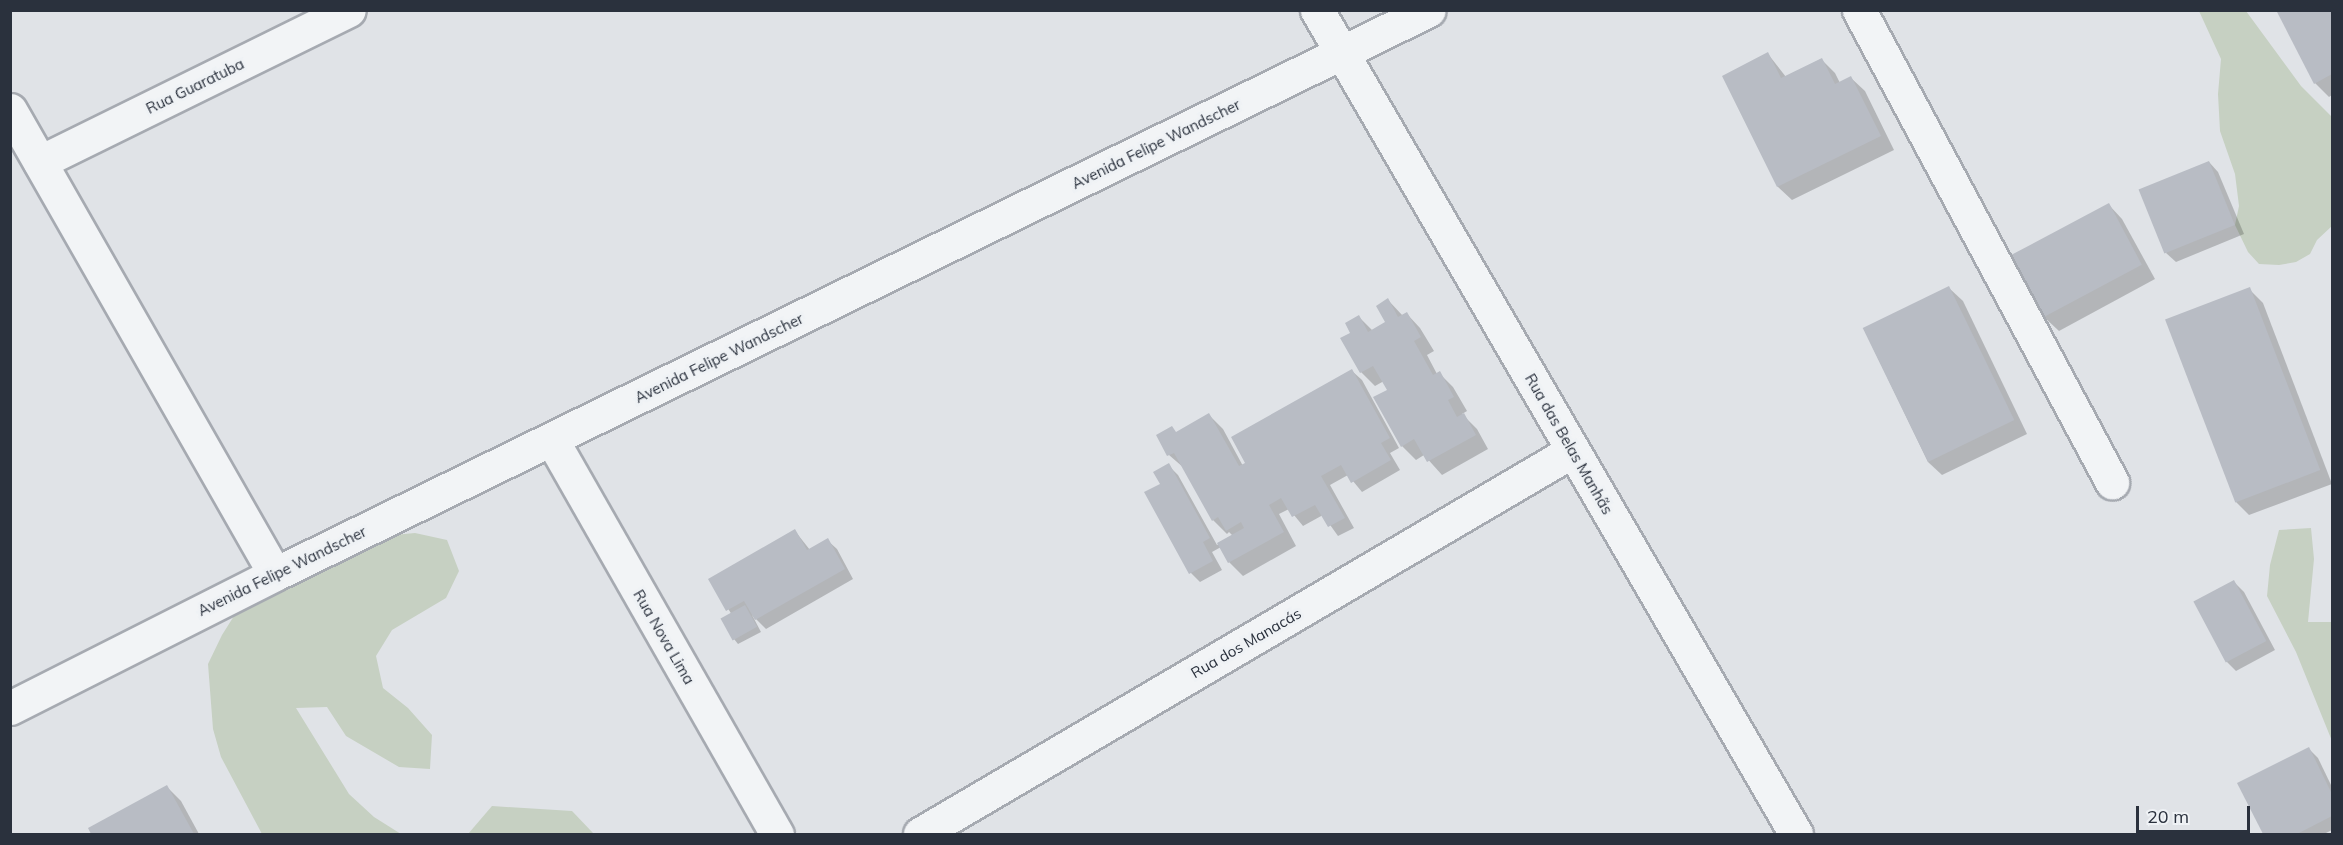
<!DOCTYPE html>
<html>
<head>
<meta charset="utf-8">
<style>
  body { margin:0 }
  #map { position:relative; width:2343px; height:845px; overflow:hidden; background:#e0e3e7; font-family:Mulish,sans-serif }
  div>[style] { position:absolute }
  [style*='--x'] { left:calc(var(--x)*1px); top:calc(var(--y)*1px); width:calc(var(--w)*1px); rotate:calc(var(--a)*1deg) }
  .green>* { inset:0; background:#c6d0c2 }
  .shadow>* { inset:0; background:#0003 }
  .building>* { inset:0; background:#b8bcc4; transform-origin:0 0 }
  .roads { filter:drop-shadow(2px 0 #a6aab1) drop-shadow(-2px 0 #a6aab1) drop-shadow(0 2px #a6aab1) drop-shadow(0 -2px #a6aab1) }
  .minor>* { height:33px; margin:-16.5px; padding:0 16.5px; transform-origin:16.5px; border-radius:16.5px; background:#f2f4f6 }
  span { translate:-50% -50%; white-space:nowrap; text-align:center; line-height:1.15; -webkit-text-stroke:6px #eff2f5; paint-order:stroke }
  .street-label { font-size:15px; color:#2a313d }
  .frame { position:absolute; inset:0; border:12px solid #2a313d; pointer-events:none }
  .scale { position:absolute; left:2136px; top:806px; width:114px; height:27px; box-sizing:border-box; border:3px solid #2a313d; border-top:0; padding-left:8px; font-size:18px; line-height:21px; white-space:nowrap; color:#2a313d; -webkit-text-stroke:4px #eff2f5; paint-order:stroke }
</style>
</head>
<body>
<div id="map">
  <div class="green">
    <i style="clip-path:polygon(2199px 11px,2246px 11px,2301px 86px,2332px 117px,2332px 226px,2317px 240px,2310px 254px,2296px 262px,2279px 265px,2259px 264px,2248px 252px,2235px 225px,2239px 206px,2235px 174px,2220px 131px,2218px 94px,2221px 59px)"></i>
    <i style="clip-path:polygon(2311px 528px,2314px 559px,2308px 622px,2332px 622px,2332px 741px,2296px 652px,2267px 596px,2270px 565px,2279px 530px)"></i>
    <i style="clip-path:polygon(415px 533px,447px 540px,459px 571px,446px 598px,392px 630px,376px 656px,383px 688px,408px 708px,432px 735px,430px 769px,399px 767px,346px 736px,327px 707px,296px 708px,349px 794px,374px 817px,401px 834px,262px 834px,221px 757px,213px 729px,208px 664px,222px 635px,239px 608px,384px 536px)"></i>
    <i style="clip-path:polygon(492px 806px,572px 811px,594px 834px,468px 834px)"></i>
  </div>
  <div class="shadow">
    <i style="clip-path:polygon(2278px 10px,2332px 10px,2332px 95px,2329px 97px,2315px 83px)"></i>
    <i style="clip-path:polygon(1768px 54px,1786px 77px,1821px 59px,1835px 73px,1840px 83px,1851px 78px,1865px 91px,1894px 150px,1792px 200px,1778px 187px,1724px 77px)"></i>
    <i style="clip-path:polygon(2209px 162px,2218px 172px,2244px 234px,2176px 262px,2166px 253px)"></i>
    <i style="clip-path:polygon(2109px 205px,2122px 219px,2155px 279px,2059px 331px,2045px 318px,2012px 257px)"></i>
    <i style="clip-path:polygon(1949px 288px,1963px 301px,2027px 434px,1942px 475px,1928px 462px,1864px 329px)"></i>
    <i style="clip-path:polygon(2249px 289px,2263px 303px,2332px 484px,2249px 515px,2235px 501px)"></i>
    <i style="clip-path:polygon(1388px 300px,1403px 316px,1407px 314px,1420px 328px,1434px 351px,1427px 355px,1437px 374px,1439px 373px,1453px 387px,1467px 411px,1462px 414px,1477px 429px,1488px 449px,1442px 475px,1424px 455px,1416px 460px,1402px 446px,1389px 390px,1384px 381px,1375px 386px,1361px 372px,1342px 339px,1352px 333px,1359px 317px,1373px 331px,1387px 323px)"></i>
    <i style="clip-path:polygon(1352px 371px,1362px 380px,1399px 448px,1390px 453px,1400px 470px,1362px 492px,1348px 475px,1330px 485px,1354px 528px,1338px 536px,1323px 515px,1303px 526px,1289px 509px,1279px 514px,1296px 546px,1243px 576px,1229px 562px,1221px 547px,1212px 552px,1222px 570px,1200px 582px,1191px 573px,1162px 484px,1168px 465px,1178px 475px,1217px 545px,1233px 536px,1229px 532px,1227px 534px,1213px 520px,1184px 468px,1169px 455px,1158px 436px,1177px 433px,1209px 415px,1223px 429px,1243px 466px)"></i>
    <i style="clip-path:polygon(795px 531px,810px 550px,827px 540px,837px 549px,853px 579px,766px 629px,752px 615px,761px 632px,738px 644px,734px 639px,732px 615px,710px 579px)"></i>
    <i style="clip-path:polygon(2234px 582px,2244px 592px,2275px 650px,2236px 671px,2227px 662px)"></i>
    <i style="clip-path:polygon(2309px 749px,2318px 758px,2332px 787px,2332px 830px,2324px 834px,2264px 834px,2239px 784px)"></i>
    <i style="clip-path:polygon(167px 787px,181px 801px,199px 834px,93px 834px,90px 829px)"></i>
  </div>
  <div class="building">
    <i style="clip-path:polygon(2276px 10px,2332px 10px,2332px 74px,2314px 84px)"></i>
    <i style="clip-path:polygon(1768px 52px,1781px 78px,1822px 58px,1835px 84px,1851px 76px,1881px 136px,1777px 187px,1722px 76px)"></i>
    <i style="left:2209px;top:161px;width:69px;height:76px;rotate:68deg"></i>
    <i style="left:2109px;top:203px;width:70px;height:112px;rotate:62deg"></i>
    <i style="left:1949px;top:286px;width:149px;height:96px;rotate:64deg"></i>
    <i style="left:2250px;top:287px;width:196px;height:91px;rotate:69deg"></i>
    <i style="clip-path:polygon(1388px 298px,1398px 317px,1407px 312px,1421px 337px,1414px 341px,1433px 375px,1440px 371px,1454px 397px,1448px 400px,1457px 417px,1464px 413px,1476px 435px,1427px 462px,1414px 439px,1401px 447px,1373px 397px,1387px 390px,1373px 366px,1360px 373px,1340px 338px,1350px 333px,1345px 323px,1359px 315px,1368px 332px,1385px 322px,1376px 306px)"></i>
    <i style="clip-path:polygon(1352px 369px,1390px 438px,1381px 443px,1391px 460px,1351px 483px,1341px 465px,1321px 476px,1345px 518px,1328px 527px,1315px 505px,1292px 517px,1281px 498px,1269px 505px,1284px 532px,1228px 563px,1217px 543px,1244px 528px,1241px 522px,1226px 531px,1218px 517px,1212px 521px,1174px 453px,1167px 456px,1156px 435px,1172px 426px,1176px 432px,1209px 413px,1239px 466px,1245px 463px,1231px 437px)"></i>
    <i style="clip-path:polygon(1169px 463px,1210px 538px,1203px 542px,1213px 561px,1189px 574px,1144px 492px,1160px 484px,1153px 472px)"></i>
    <i style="clip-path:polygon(795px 529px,807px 550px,828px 538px,845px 569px,755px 620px,744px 601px,726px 611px,708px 579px)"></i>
    <i style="left:2234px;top:580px;width:69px;height:46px;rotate:62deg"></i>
    <i style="left:745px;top:605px;width:25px;height:28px;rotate:61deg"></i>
    <i style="clip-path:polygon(2309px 747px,2332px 794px,2332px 816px,2297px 834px,2263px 834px,2237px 783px)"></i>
    <i style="clip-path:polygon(167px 785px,194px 834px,91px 834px,88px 828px)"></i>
  </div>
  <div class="roads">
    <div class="minor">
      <i style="--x:1317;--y:10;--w:953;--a:59.83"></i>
      <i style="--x:1859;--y:10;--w:536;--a:61.81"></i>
      <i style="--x:10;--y:110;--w:534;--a:60.27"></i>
      <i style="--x:40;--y:162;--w:344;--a:-26.2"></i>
      <i style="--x:552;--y:440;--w:454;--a:60.3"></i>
      <i style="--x:10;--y:708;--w:297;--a:-26.8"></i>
      <i style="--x:275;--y:574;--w:1284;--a:-26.05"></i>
      <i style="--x:920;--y:834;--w:756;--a:-30.43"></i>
    </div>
  </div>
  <div class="street-label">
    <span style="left:195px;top:86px;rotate:-26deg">Rua Guaratuba</span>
    <span style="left:1156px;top:144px;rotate:-26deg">Avenida Felipe Wandscher</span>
    <span style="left:719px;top:358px;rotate:-26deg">Avenida Felipe Wandscher</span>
    <span style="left:1569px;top:444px;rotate:60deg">Rua das Belas Manhãs</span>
    <span style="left:282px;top:571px;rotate:-26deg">Avenida Felipe Wandscher</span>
    <span style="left:664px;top:637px;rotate:60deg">Rua Nova Lima</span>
    <span style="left:1246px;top:643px;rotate:-30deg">Rua dos Manacás</span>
  </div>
  <div class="frame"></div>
  <div class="scale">20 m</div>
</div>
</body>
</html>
